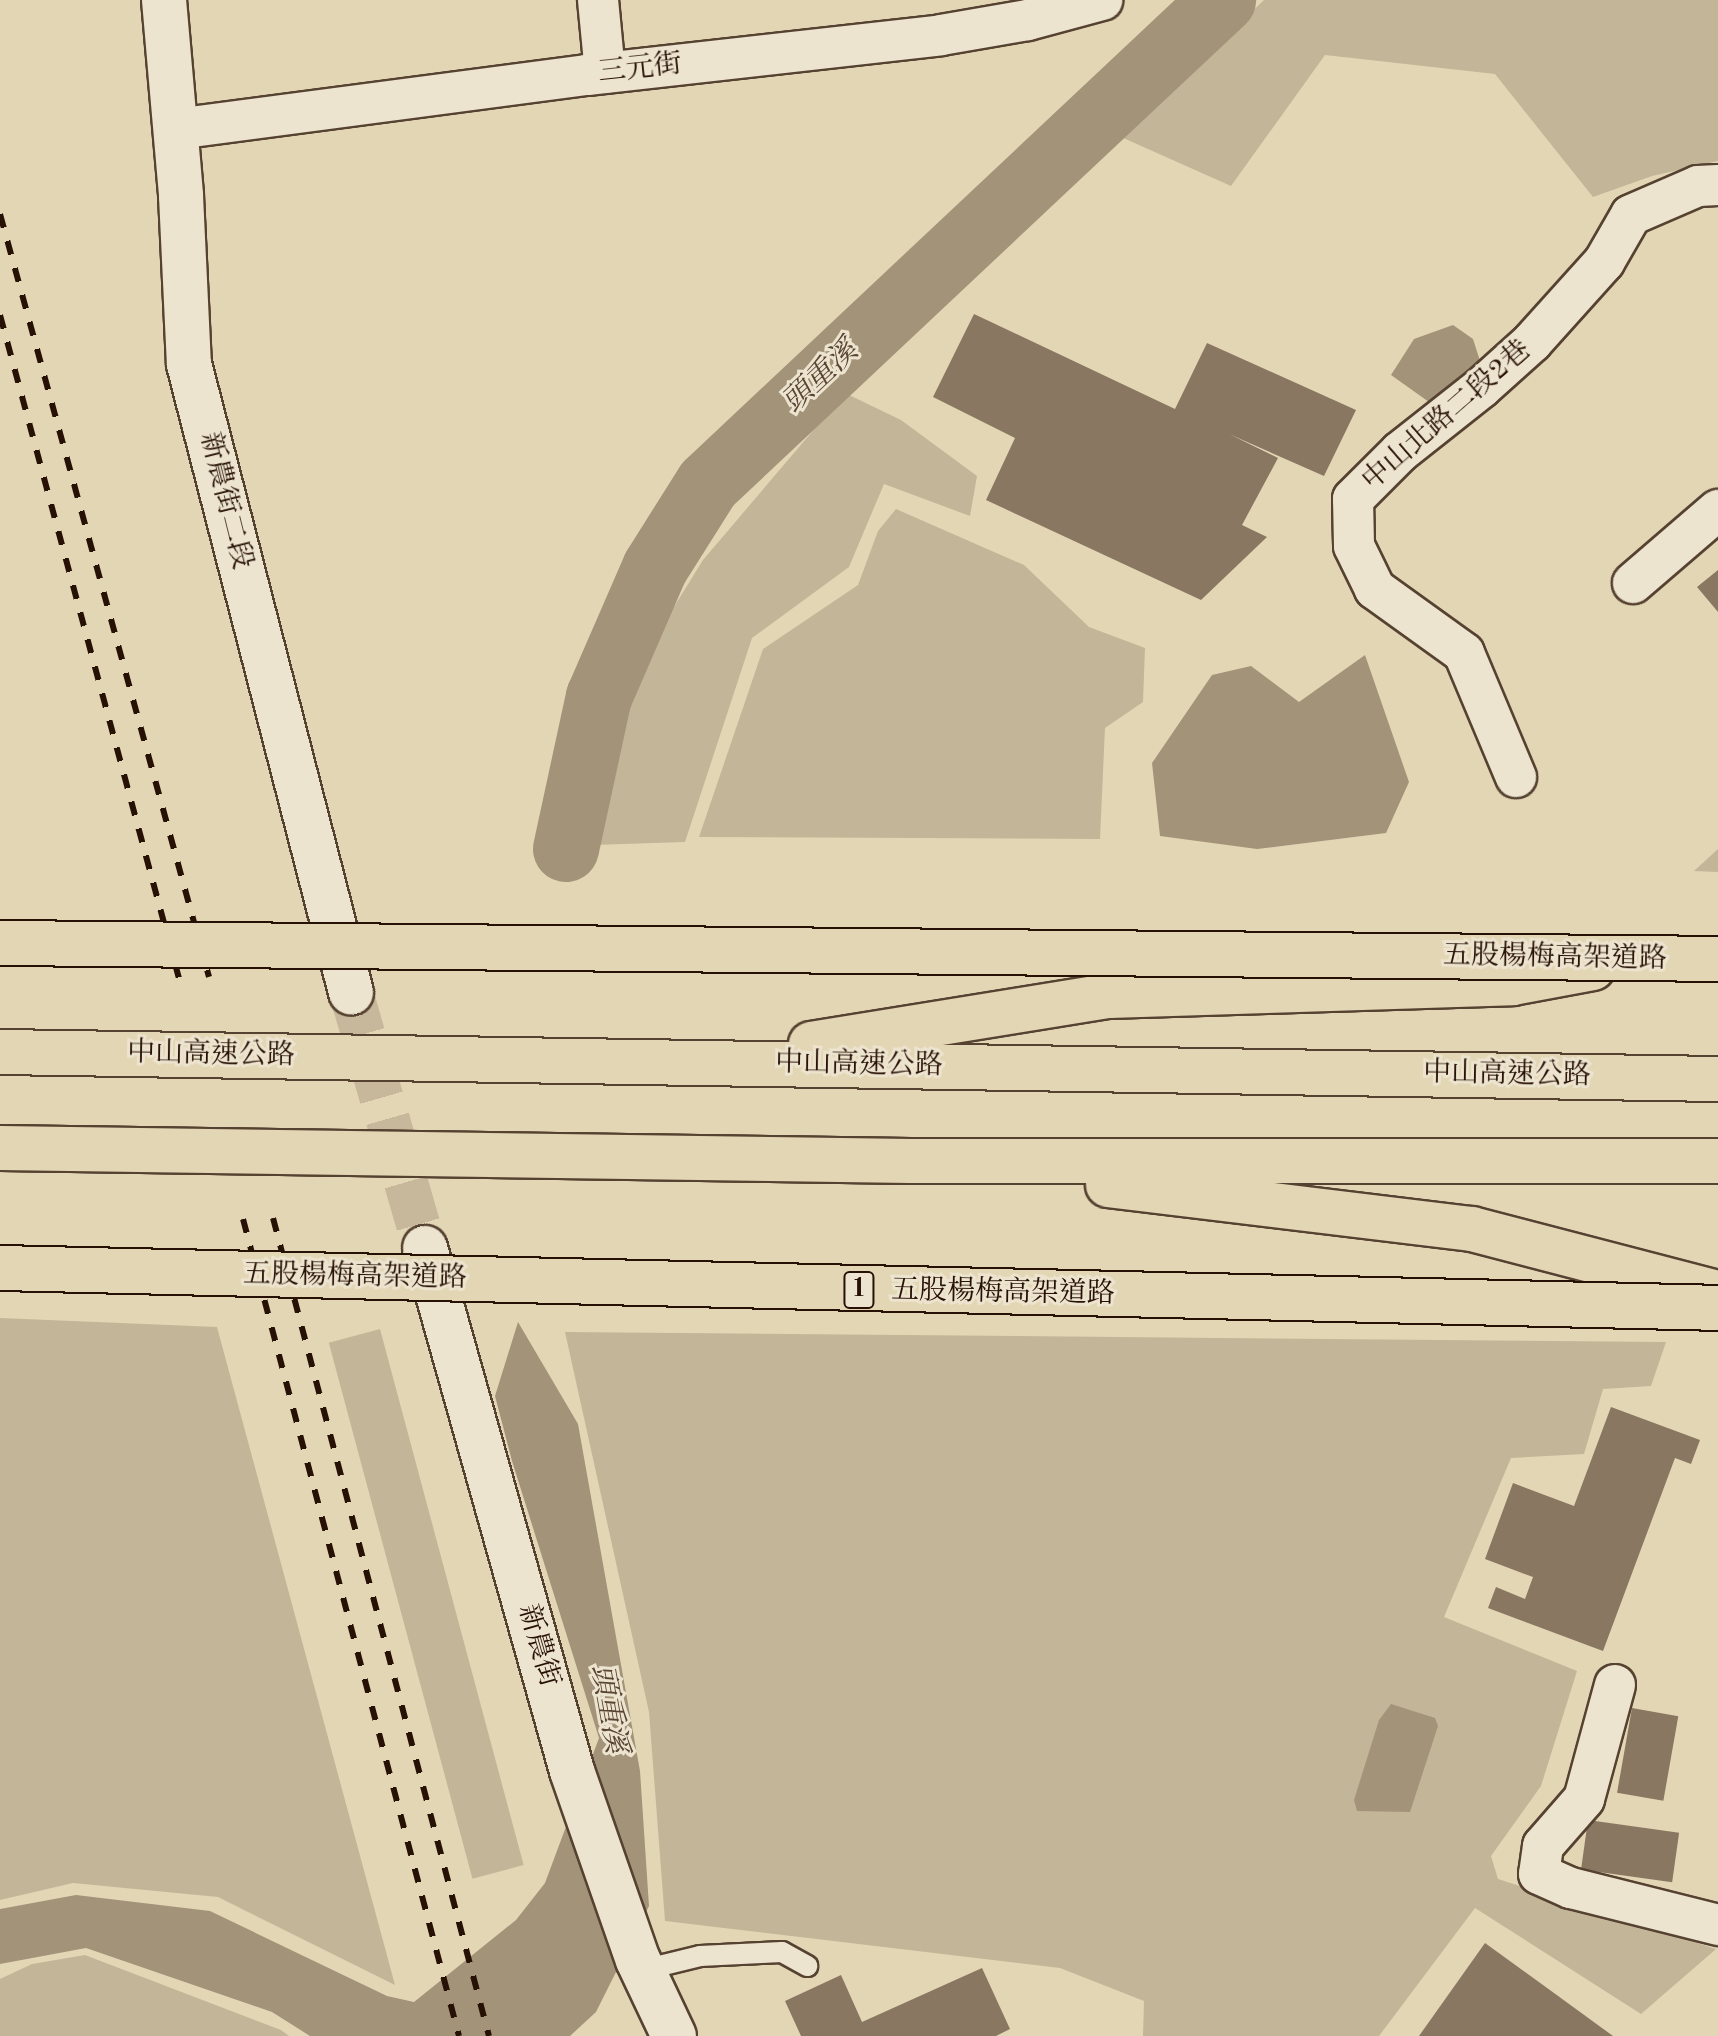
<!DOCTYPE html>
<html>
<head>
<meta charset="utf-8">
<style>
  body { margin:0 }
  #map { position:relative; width:1718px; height:2036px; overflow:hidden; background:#e3d6b5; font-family:"Old Standard TT","Noto Serif TC",serif }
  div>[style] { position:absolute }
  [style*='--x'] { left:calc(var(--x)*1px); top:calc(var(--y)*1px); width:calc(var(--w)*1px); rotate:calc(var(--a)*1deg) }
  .green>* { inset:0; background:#c3b597; transform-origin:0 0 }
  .water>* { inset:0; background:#a39379 }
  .river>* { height:66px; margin:-33px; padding:0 33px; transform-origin:33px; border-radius:33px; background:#a39379 }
  .building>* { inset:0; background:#897761; transform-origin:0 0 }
  .tertiary-tunnel>* { height:44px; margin-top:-22px; transform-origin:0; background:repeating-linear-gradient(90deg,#c7b89b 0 44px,transparent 0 66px) }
  .roads { filter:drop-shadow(2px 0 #564231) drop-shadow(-2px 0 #564231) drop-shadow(0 2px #564231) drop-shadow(0 -2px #564231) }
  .service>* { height:20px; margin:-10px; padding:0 10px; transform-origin:10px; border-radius:10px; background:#ede4cf }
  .minor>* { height:40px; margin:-20px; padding:0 20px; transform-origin:20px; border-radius:20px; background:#ede4cf }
  .tertiary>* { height:44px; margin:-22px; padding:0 22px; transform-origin:22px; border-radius:22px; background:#ede4cf }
  .motorway>* { height:44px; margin:-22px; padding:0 22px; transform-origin:22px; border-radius:22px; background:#e3d6b5 }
  .rail>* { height:6px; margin-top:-3px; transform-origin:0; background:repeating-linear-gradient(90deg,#271105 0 14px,transparent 0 28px) }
  .bridges { filter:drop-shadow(2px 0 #271105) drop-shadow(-2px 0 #271105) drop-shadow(0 2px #271105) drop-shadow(0 -2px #271105) }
  .motorway-bridge>* { height:44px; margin:-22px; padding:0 22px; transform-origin:22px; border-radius:22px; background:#e3d6b5 }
  span { translate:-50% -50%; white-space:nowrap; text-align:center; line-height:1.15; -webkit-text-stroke:6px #ede4cf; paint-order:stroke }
  .shield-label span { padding:2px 6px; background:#ede4cf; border:2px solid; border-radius:6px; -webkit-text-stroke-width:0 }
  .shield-label { font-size:26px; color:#271105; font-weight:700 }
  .street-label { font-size:28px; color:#271105 }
  .water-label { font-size:30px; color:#594533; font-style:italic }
</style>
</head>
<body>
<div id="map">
  <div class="green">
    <i style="clip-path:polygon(1264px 0,1718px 0,1718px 161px,1652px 176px,1593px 197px,1495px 74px,1325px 55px,1231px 186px,1121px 137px)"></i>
    <i style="clip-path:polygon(845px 393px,901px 420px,977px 476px,970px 516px,884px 484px,849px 567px,752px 638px,685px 842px,593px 845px,636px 668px,703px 560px)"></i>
    <i style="clip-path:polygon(896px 509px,1024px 565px,1089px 627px,1145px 648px,1143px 702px,1105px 728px,1100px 839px,699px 837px,763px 649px,858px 585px,878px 531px)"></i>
    <i style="clip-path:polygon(1718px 849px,1718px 872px,1694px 871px)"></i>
    <i style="clip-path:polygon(0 1318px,217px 1327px,395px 1985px,218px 1897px,73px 1883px,0 1900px)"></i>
    <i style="left:380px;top:1329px;width:555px;height:53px;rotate:75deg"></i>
    <i style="clip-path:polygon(565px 1332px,1666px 1342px,1651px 1386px,1603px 1389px,1584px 1454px,1511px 1458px,1444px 1617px,1577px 1671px,1541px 1786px,1491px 1856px,1498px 1879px,1716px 1949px,1641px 2014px,1475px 1908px,1379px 2036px,1143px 2036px,1144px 2001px,1060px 1968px,665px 1921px,649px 1712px)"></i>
    <i style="clip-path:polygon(85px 1955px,281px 2030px,289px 2036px,0 2036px,0 1979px,32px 1964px)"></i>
  </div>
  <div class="water">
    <i style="clip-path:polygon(1453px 325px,1473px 339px,1481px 364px,1429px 402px,1391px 375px,1414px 339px)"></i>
    <i style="clip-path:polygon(1365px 655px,1409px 782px,1386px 833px,1257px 849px,1160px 836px,1152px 763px,1212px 675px,1251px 666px,1299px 702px)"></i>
    <i style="clip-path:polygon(518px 1322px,578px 1424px,640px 1771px,649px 1906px,596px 2012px,570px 2036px,310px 2036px,272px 2012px,86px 1948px,0 1964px,0 1909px,76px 1895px,210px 1911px,387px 1996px,414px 2002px,516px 1920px,545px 1883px,599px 1738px,512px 1461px,495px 1396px)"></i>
    <i style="clip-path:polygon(1391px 1704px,1435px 1718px,1438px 1726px,1410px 1812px,1357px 1811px,1354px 1800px,1379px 1720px)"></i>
  </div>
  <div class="river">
    <i style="--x:566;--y:849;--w:156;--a:-77.8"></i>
    <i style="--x:599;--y:697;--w:141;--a:-66.5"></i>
    <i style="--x:655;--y:568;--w:99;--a:-57.8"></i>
    <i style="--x:708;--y:484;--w:707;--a:-43.22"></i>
  </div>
  <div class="building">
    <i style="clip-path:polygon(974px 314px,1175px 409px,1207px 343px,1356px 410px,1324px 476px,1229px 434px,1278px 458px,1242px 525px,1267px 537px,1201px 600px,986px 500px,1015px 438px,933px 397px)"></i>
    <i style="clip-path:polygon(1718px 570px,1718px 612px,1697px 587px)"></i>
    <i style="clip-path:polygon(1611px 1407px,1700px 1440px,1691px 1464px,1675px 1458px,1603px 1651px,1488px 1608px,1496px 1587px,1525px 1599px,1533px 1577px,1485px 1559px,1513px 1483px,1574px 1506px)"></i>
    <i style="left:1632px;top:1708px;width:47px;height:86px;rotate:10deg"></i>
    <i style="left:1588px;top:1820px;width:92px;height:50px;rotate:8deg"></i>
    <i style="clip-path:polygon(1485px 1943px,1543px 1985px,1613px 2036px,1419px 2036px)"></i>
    <i style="clip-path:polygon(982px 1968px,1010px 2029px,996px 2036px,801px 2036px,785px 2001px,841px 1975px,862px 2022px)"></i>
  </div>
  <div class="tertiary-tunnel">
    <i style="--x:351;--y:992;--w:266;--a:73.9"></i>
  </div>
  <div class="roads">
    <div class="service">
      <i style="--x:643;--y:1970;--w:59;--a:-13.8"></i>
      <i style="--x:700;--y:1956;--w:82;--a:-2.8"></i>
      <i style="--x:782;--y:1952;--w:29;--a:29"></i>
    </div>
    <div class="minor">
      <i style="--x:598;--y:0;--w:73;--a:84.5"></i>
      <i style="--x:176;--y:129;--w:415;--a:-7.5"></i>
      <i style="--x:587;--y:75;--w:356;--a:-6.4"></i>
      <i style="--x:941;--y:35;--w:88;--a:-9.8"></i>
      <i style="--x:1028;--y:20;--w:77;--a:-15.1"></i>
      <i style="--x:1633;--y:583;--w:112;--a:-40.7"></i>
      <i style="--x:1516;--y:777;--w:134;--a:-112.8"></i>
      <i style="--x:1464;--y:653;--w:110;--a:-144.3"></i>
      <i style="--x:1375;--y:589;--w:48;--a:-116"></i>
      <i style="--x:1354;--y:546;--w:47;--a:-91.2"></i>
      <i style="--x:1353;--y:499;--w:66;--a:-45"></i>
      <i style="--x:1400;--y:452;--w:103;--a:-38.3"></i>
      <i style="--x:1481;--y:388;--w:69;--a:-42"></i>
      <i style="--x:1532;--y:342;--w:108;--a:-48"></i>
      <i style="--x:1604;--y:262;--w:54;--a:-60.1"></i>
      <i style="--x:1631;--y:215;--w:73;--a:-23.4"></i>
      <i style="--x:1698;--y:186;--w:20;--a:-3"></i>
      <i style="--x:1615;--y:1685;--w:118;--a:105.2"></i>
      <i style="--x:1584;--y:1799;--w:62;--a:131.1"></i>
      <i style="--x:1543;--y:1846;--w:28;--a:98"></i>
      <i style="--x:1539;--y:1874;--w:35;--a:24"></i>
      <i style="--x:1571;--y:1888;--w:152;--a:14.1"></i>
    </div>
    <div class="tertiary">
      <i style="--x:164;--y:0;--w:197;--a:85"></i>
      <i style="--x:181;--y:196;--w:168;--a:87.3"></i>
      <i style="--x:189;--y:364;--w:649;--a:75.54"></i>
      <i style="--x:425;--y:1248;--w:543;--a:74.3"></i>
      <i style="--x:572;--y:1771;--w:200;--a:70.8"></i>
      <i style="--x:638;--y:1960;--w:84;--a:64.7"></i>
    </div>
    <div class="motorway">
      <i style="--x:811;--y:1044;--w:302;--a:-9.2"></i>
      <i style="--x:1109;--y:996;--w:403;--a:-1.8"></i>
      <i style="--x:1512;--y:983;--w:82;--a:-10.5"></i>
      <i style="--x:0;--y:1052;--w:1718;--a:0.9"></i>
      <i style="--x:0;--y:1148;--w:911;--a:0.82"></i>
      <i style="--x:911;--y:1161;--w:807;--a:0"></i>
      <i style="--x:1108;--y:1185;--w:367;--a:6.9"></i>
      <i style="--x:1472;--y:1229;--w:254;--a:14.6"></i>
    </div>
  </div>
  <div class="rail">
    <i style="--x:0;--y:214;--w:791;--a:74.68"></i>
    <i style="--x:0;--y:315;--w:691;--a:74.9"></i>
    <i style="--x:273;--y:1218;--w:846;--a:75.21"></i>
    <i style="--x:243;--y:1219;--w:845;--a:75.19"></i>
  </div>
  <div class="bridges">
    <div class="motorway-bridge">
      <i style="--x:0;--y:943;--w:1718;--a:0.53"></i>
      <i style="--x:0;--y:1268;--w:1718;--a:1.33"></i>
    </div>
  </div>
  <div class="shield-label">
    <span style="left:859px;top:1290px">1</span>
  </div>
  <div class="street-label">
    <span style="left:640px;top:69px;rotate:-6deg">三元街</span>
    <span style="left:1447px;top:416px;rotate:-41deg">中山北路二段2巷</span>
    <span style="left:225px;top:501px;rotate:76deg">新農街二段</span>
    <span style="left:1555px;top:958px;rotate:1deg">五股楊梅高架道路</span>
    <span style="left:211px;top:1055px;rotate:1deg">中山高速公路</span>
    <span style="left:859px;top:1065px;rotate:1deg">中山高速公路</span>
    <span style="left:1507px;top:1075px;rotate:1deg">中山高速公路</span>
    <span style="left:355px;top:1277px;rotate:1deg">五股楊梅高架道路</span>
    <span style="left:1003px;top:1293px;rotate:1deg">五股楊梅高架道路</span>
    <span style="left:538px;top:1646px;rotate:74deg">新農街</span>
  </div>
  <div class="water-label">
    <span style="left:821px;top:377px;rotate:-43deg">頭重溪</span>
    <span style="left:608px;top:1709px;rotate:80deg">頭重溪</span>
  </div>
</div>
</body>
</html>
